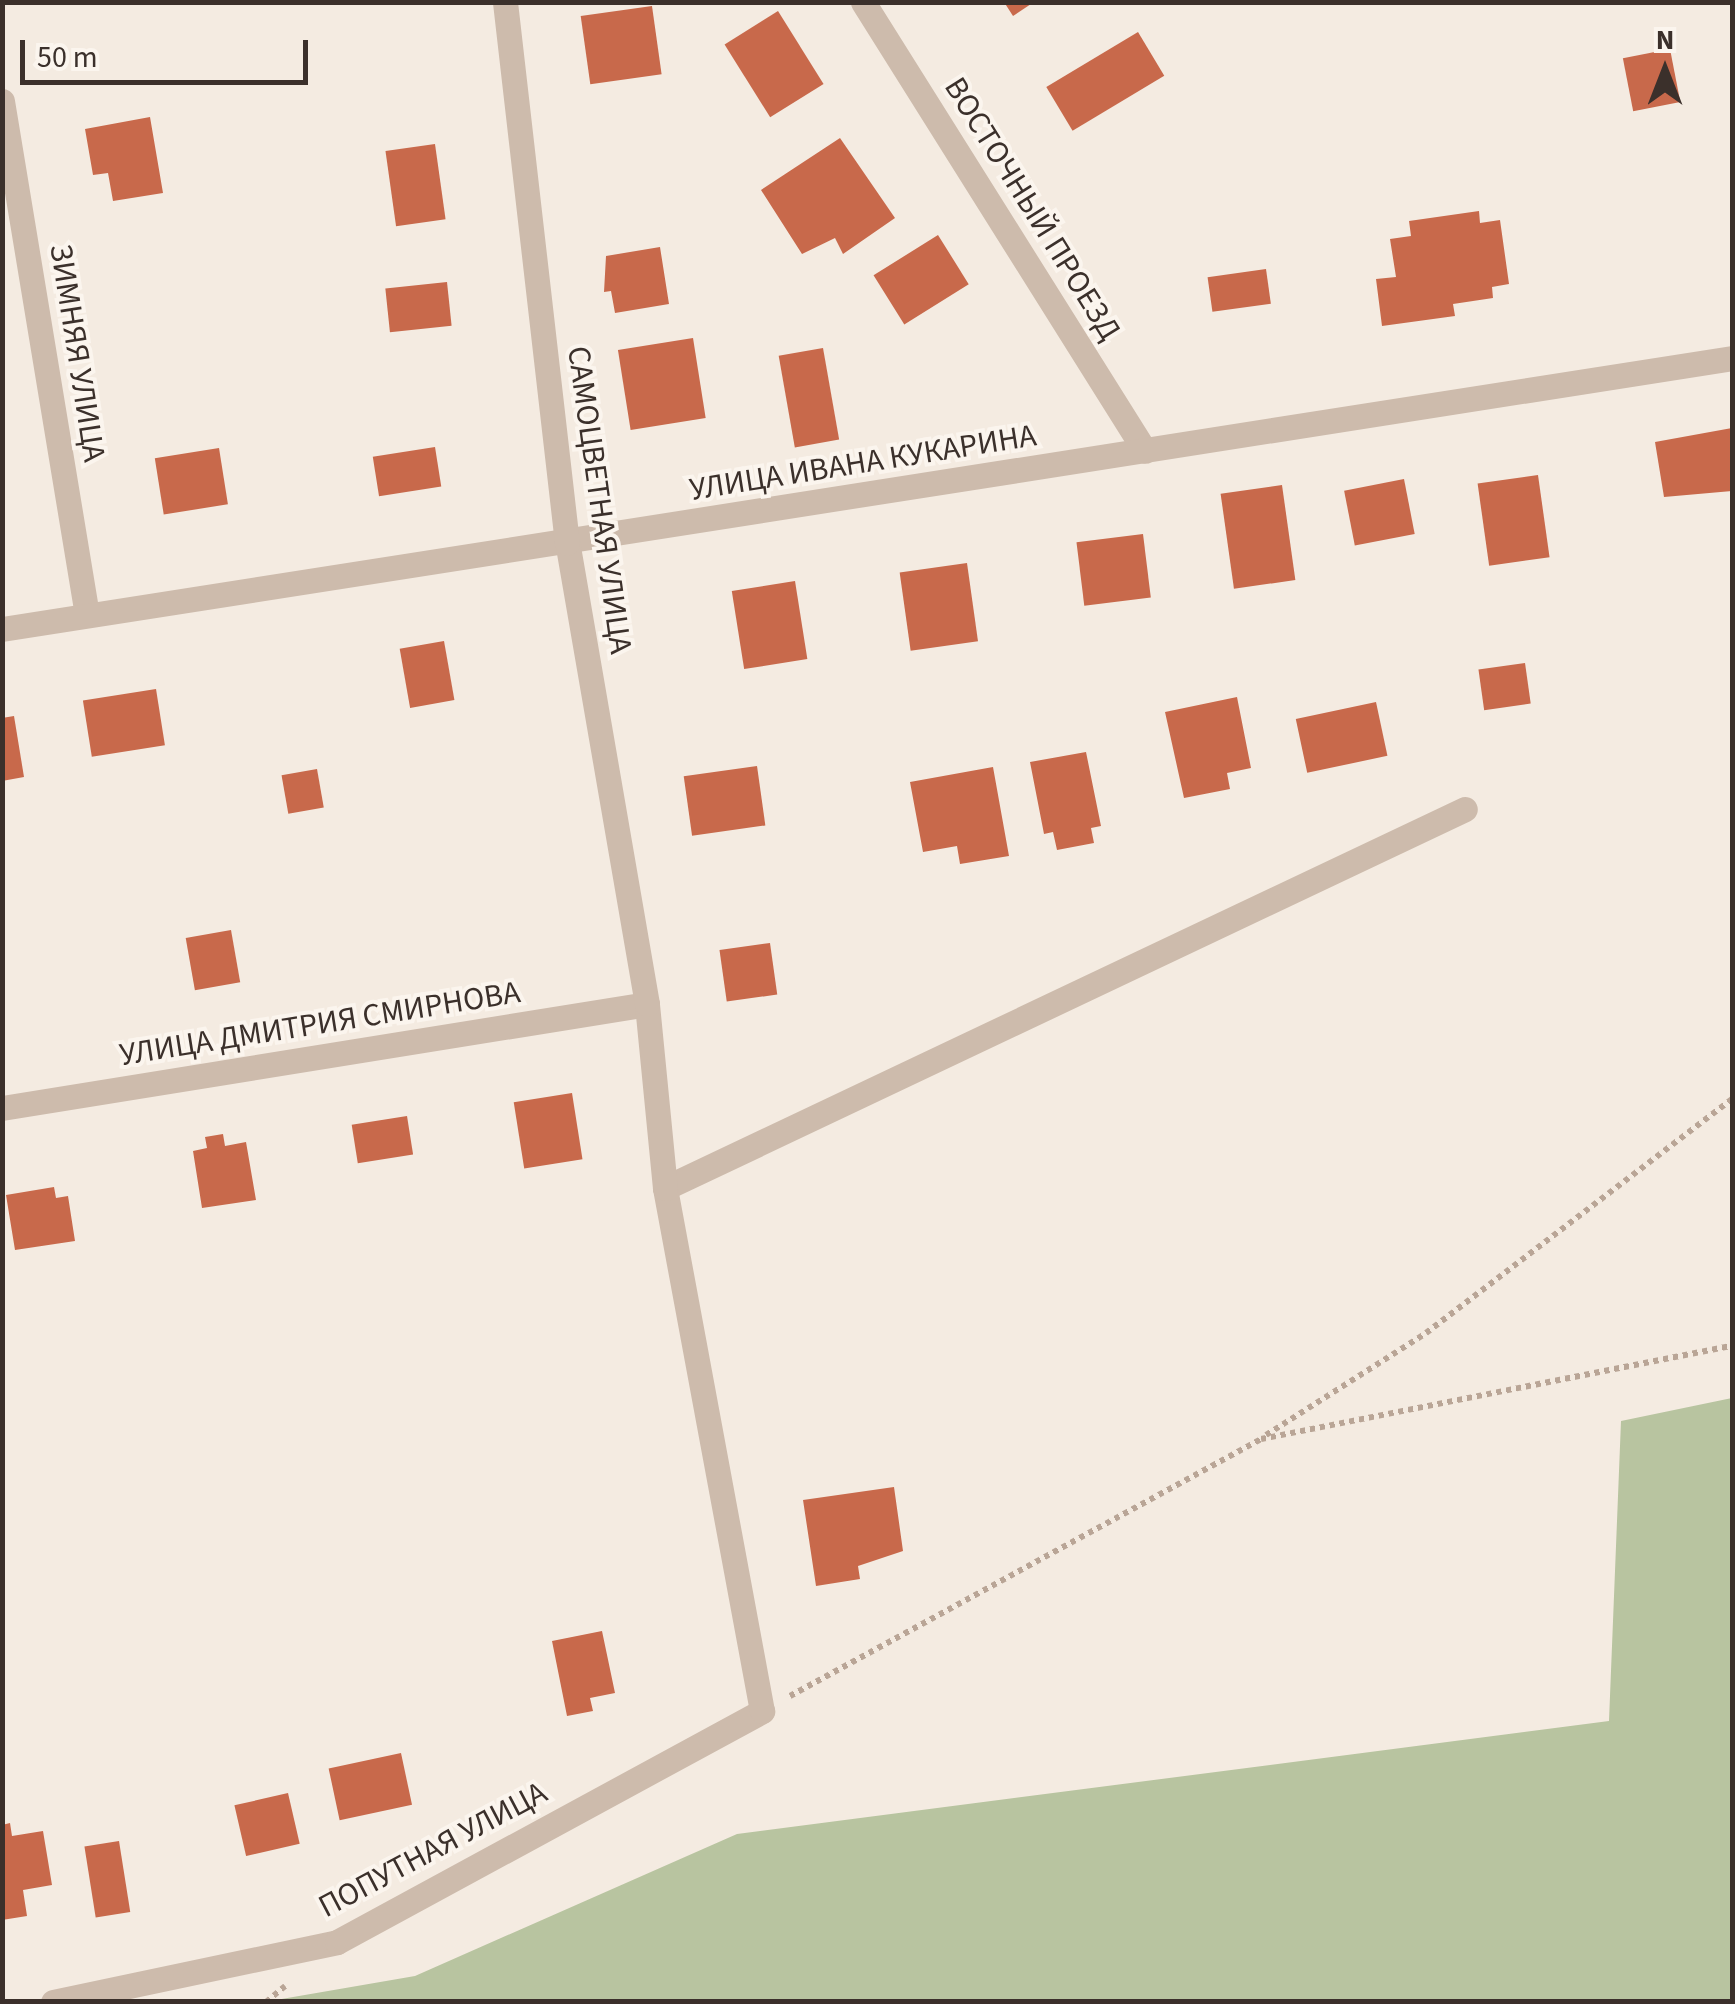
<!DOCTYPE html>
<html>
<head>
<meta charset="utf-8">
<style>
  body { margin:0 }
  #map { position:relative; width:1735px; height:2004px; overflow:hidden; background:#f4ebe1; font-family:"Source Sans 3",sans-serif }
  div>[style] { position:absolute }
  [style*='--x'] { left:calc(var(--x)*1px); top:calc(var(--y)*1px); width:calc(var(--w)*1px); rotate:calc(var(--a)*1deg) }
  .green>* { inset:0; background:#b8c4a0 }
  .building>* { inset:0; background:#c8694b; transform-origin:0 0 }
  .path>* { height:6px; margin-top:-3px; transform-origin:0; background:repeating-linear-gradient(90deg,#b9a596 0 5px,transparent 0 10px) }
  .minor>* { height:25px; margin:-12.5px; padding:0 12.5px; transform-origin:12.5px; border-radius:12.5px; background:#cdbbac }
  span { translate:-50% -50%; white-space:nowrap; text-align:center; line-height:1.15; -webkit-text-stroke:8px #fbf5ee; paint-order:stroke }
  .street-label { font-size:32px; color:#3b302b }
  .frame { position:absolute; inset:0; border:5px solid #3b302b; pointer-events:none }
  .north { position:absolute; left:1615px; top:20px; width:100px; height:100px; -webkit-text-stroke:8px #fbf5ee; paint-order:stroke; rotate:0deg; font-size:28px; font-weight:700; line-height:40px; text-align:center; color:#3b302b }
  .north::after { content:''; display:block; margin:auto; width:35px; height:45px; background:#3b302b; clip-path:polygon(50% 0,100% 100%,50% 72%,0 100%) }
  .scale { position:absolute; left:20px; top:40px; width:288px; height:45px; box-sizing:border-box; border:5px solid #3b302b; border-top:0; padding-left:12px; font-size:30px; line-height:35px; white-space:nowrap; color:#3b302b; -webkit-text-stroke:8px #fbf5ee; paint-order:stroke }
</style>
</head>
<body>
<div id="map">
  <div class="green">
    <i style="clip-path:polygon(1732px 1398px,1732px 2001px,270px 2001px,415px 1976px,737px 1834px,1609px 1721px,1621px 1421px)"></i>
  </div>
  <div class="building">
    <i style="clip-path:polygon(1004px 2px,1034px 2px,1013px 16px)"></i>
    <i style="left:652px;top:6px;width:69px;height:72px;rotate:82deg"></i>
    <i style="left:778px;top:11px;width:86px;height:63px;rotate:58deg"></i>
    <i style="left:1138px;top:32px;width:51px;height:107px;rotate:59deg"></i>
    <i style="left:1670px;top:49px;width:54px;height:48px;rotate:79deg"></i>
    <i style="clip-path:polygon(150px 117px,163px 193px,113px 201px,108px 173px,93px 175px,85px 129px)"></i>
    <i style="clip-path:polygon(840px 138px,895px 218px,843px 254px,835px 238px,802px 254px,761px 190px)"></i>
    <i style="left:435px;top:144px;width:76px;height:50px;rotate:82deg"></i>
    <i style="clip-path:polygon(1479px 211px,1480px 223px,1500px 220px,1509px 284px,1492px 287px,1493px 298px,1453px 304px,1455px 316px,1382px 326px,1376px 279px,1396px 277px,1390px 239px,1411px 236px,1409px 221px)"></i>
    <i style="left:938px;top:235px;width:58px;height:76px;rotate:58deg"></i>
    <i style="clip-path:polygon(660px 247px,669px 304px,615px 313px,611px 291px,604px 292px,606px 256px)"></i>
    <i style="left:1266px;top:269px;width:35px;height:59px;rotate:82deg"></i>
    <i style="left:447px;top:282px;width:44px;height:62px;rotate:84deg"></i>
    <i style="left:693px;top:338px;width:81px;height:76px;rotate:81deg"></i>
    <i style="left:823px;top:348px;width:93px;height:45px;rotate:80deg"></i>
    <i style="clip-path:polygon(1732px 428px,1732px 491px,1664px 497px,1655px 442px)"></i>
    <i style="left:435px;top:447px;width:40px;height:63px;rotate:81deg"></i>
    <i style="left:219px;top:448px;width:57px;height:65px;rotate:81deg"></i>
    <i style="left:1538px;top:475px;width:83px;height:61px;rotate:82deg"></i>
    <i style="left:1404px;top:479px;width:56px;height:61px;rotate:79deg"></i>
    <i style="left:1282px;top:485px;width:96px;height:62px;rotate:82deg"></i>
    <i style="left:1143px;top:534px;width:64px;height:67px;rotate:83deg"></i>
    <i style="left:967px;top:563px;width:79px;height:68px;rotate:82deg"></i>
    <i style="left:795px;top:581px;width:79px;height:64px;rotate:81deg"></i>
    <i style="left:444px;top:641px;width:60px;height:45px;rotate:80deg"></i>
    <i style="left:1525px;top:663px;width:41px;height:47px;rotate:82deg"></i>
    <i style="left:156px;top:689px;width:57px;height:74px;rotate:81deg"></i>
    <i style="clip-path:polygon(1237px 697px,1251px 768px,1227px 773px,1230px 789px,1184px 798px,1165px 712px)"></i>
    <i style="left:1376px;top:702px;width:55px;height:82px;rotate:78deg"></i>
    <i style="clip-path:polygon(14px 716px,24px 777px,2px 781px,2px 718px)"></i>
    <i style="clip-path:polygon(1086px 752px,1101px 826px,1091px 828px,1094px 843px,1057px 850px,1053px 832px,1044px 834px,1030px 762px)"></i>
    <i style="left:757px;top:766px;width:60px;height:74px;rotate:82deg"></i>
    <i style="clip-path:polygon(993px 767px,1009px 856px,960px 864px,957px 846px,923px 852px,910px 782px)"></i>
    <i style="left:317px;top:769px;width:39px;height:36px;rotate:80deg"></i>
    <i style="left:231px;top:930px;width:53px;height:46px;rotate:80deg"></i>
    <i style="left:770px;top:943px;width:52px;height:51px;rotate:82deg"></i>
    <i style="left:572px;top:1093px;width:67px;height:59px;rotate:81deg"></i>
    <i style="left:407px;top:1116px;width:39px;height:56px;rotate:81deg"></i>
    <i style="clip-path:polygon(223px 1134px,225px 1146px,246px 1142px,256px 1200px,202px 1208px,193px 1151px,207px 1148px,205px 1137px)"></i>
    <i style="clip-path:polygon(54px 1187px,56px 1198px,68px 1196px,75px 1241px,15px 1250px,6px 1195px)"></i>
    <i style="clip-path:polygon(894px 1487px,903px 1551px,858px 1566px,860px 1579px,816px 1586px,803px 1500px)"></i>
    <i style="clip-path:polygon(602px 1631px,615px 1693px,590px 1698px,593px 1711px,567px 1716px,552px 1641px)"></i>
    <i style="left:401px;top:1753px;width:53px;height:74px;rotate:78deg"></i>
    <i style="left:288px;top:1793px;width:52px;height:55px;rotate:77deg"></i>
    <i style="clip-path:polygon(10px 1823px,12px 1836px,43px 1831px,52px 1885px,23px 1890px,27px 1916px,2px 1920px,2px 1825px)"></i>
    <i style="left:119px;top:1841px;width:72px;height:35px;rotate:81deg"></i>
  </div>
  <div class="path">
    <i style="--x:1266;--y:1435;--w:190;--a:-32.5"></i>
    <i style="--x:1426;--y:1333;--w:385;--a:-37.4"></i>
    <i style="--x:790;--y:1696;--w:537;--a:-28.62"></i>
    <i style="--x:1261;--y:1439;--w:480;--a:-11.2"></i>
    <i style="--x:266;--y:2002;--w:25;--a:-40"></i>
  </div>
  <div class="minor">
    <i style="--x:863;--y:2;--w:530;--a:57.87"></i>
    <i style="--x:2;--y:101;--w:521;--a:80.61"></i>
    <i style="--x:2;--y:629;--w:1751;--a:-8.9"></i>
    <i style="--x:2;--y:1108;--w:653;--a:-9.16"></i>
    <i style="--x:665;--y:1188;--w:885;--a:-25.35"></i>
    <i style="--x:53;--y:2002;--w:290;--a:-11.9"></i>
    <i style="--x:337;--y:1942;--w:484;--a:-28.5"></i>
    <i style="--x:762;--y:1711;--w:532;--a:-100.51"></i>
    <i style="--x:665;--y:1188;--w:185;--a:-95.6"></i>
    <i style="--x:647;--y:1004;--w:468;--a:-99.8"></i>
    <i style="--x:567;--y:543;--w:545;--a:-96.54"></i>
  </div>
  <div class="street-label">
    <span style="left:1032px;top:209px;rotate:58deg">ВОСТОЧНЫЙ ПРОЕЗД</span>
    <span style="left:77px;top:353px;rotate:81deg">ЗИМНЯЯ УЛИЦА</span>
    <span style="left:863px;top:463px;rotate:-9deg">УЛИЦА ИВАНА КУКАРИНА</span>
    <span style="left:599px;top:500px;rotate:82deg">САМОЦВЕТНАЯ УЛИЦА</span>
    <span style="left:320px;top:1024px;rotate:-9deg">УЛИЦА ДМИТРИЯ СМИРНОВА</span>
    <span style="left:433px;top:1850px;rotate:-28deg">ПОПУТНАЯ УЛИЦА</span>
  </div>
  <div class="frame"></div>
  <div class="north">N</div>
  <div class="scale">50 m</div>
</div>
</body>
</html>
